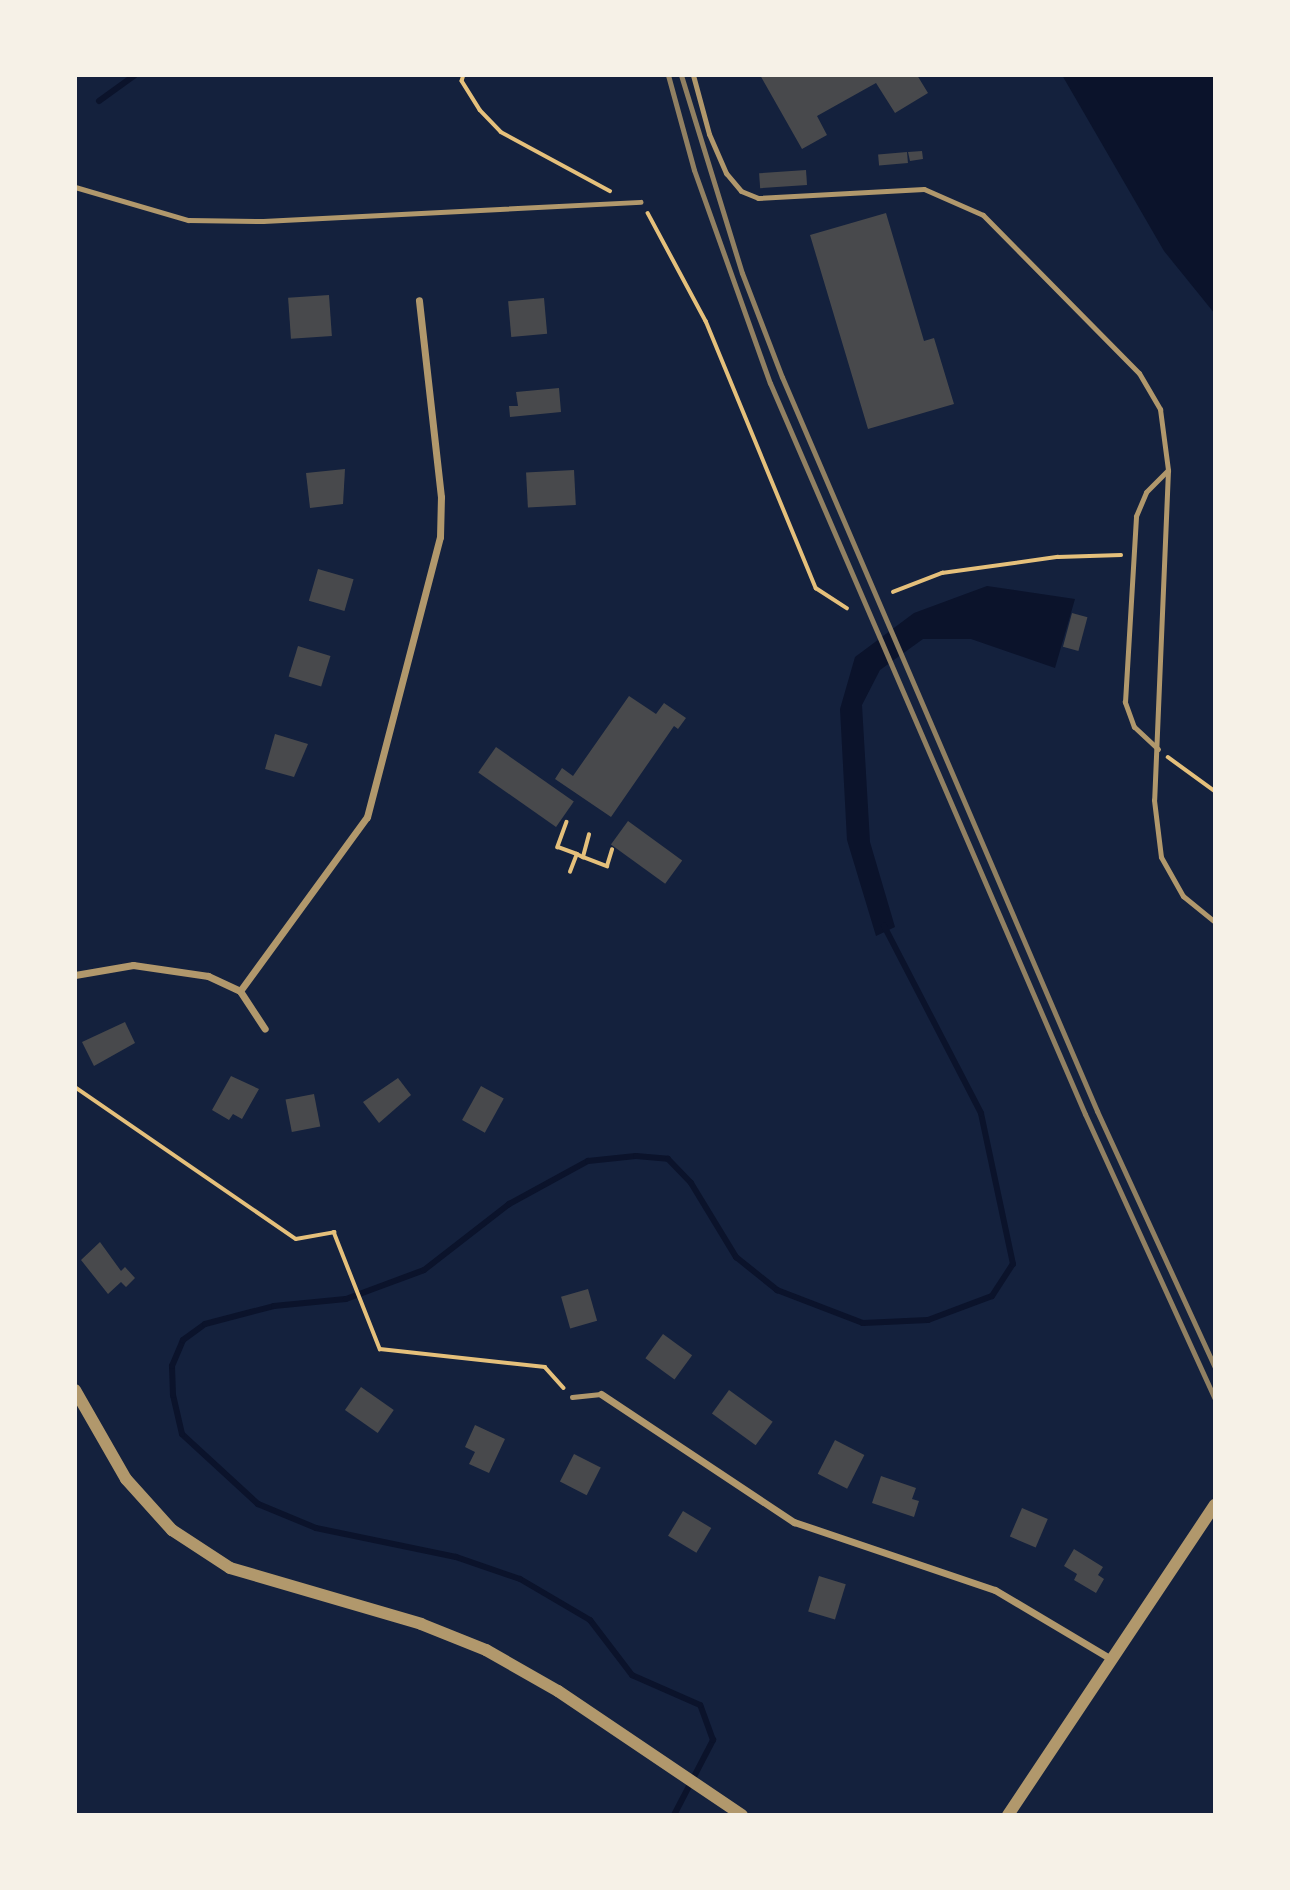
<!DOCTYPE html>
<html>
<head>
<meta charset="utf-8">
<style>
  body { margin:0 }
  #map { position:relative; width:1290px; height:1890px; overflow:hidden; background:#14213d; font-family:Karla,sans-serif }
  div>[style] { position:absolute }
  [style*='--x'] { left:calc(var(--x)*1px); top:calc(var(--y)*1px); width:calc(var(--w)*1px); rotate:calc(var(--a)*1deg) }
  .water>* { inset:0; background:#0b132b }
  .stream>* { height:6px; margin:-3px; padding:0 3px; transform-origin:3px; border-radius:3px; background:#0b132b }
  .building>* { inset:0; background:#48494c; transform-origin:0 0 }
  .path>* { height:3.5px; margin:-1.75px; padding:0 1.75px; transform-origin:1.75px; border-radius:1.75px; background:#e5c07b }
  .service>* { height:5px; margin:-2.5px; padding:0 2.5px; transform-origin:2.5px; border-radius:2.5px; background:#b1986c }
  .minor>* { height:7px; margin:-3.5px; padding:0 3.5px; transform-origin:3.5px; border-radius:3.5px; background:#b1986c }
  .tertiary>* { height:12px; margin:-6px; padding:0 6px; transform-origin:6px; border-radius:6px; background:#b1986c }
  .rail>* { height:5px; margin:-2.5px; padding:0 2.5px; transform-origin:2.5px; border-radius:2.5px; background:#918062 }
  span { translate:-50% -50%; white-space:nowrap; text-align:center; line-height:1.15; -webkit-text-stroke:5px #f6f1e7; paint-order:stroke }
  .frame { position:absolute; inset:0; border:77px solid #f6f1e7; pointer-events:none }
</style>
</head>
<body>
<div id="map">
  <div class="water">
    <i style="clip-path:polygon(1062px 75px,1215px 75px,1215px 314px,1164px 251px)"></i>
    <i style="clip-path:polygon(987px 586px,1075px 599px,1055px 668px,971px 639px,923px 639px,880px 670px,862px 705px,870px 842px,895px 927px,876px 936px,847px 840px,840px 709px,855px 657px,914px 613px)"></i>
  </div>
  <div class="stream">
    <i style="--x:99;--y:101;--w:44;--a:-35.8"></i>
    <i style="--x:674;--y:1815;--w:85;--a:-62.5"></i>
    <i style="--x:713;--y:1740;--w:37;--a:-110"></i>
    <i style="--x:700;--y:1705;--w:74;--a:-156.2"></i>
    <i style="--x:632;--y:1675;--w:69;--a:-127.4"></i>
    <i style="--x:590;--y:1620;--w:81;--a:-149.6"></i>
    <i style="--x:520;--y:1579;--w:68;--a:-161"></i>
    <i style="--x:456;--y:1557;--w:143;--a:-168.3"></i>
    <i style="--x:316;--y:1528;--w:63;--a:-157.5"></i>
    <i style="--x:258;--y:1504;--w:103;--a:-137.4"></i>
    <i style="--x:182;--y:1434;--w:40;--a:-103"></i>
    <i style="--x:173;--y:1395;--w:29;--a:-92"></i>
    <i style="--x:172;--y:1366;--w:28;--a:-67"></i>
    <i style="--x:183;--y:1340;--w:27;--a:-36"></i>
    <i style="--x:205;--y:1324;--w:71;--a:-14.6"></i>
    <i style="--x:274;--y:1306;--w:72;--a:-5.6"></i>
    <i style="--x:346;--y:1299;--w:83;--a:-20.4"></i>
    <i style="--x:424;--y:1270;--w:108;--a:-37.8"></i>
    <i style="--x:509;--y:1204;--w:90;--a:-28.6"></i>
    <i style="--x:588;--y:1161;--w:48;--a:-5.9"></i>
    <i style="--x:636;--y:1156;--w:32;--a:5"></i>
    <i style="--x:668;--y:1159;--w:33;--a:46"></i>
    <i style="--x:691;--y:1183;--w:87;--a:58.7"></i>
    <i style="--x:736;--y:1257;--w:53;--a:38.8"></i>
    <i style="--x:777;--y:1290;--w:92;--a:21"></i>
    <i style="--x:863;--y:1323;--w:65;--a:-2.6"></i>
    <i style="--x:928;--y:1320;--w:68;--a:-20.6"></i>
    <i style="--x:992;--y:1296;--w:38;--a:-57"></i>
    <i style="--x:1013;--y:1264;--w:154;--a:-102"></i>
    <i style="--x:981;--y:1113;--w:211;--a:-117.4"></i>
  </div>
  <div class="building">
    <i style="clip-path:polygon(760px 75px,917px 75px,928px 93px,895px 113px,876px 83px,817px 116px,827px 135px,802px 149px)"></i>
    <i style="clip-path:polygon(922px 151px,923px 159px,910px 161px,908px 152px)"></i>
    <i style="left:907px;top:152px;width:11px;height:29px;rotate:85deg"></i>
    <i style="left:806px;top:170px;width:15px;height:47px;rotate:86deg"></i>
    <i style="clip-path:polygon(886px 213px,924px 341px,934px 338px,954px 404px,868px 429px,810px 235px)"></i>
    <i style="left:329px;top:295px;width:41px;height:41px;rotate:86deg"></i>
    <i style="left:544px;top:298px;width:36px;height:36px;rotate:85deg"></i>
    <i style="clip-path:polygon(559px 388px,561px 412px,510px 417px,509px 406px,518px 406px,516px 392px)"></i>
    <i style="clip-path:polygon(345px 469px,343px 504px,310px 508px,306px 473px)"></i>
    <i style="left:574px;top:470px;width:35px;height:48px;rotate:87deg"></i>
    <i style="left:318px;top:569px;width:37px;height:33px;rotate:16deg"></i>
    <i style="left:1072px;top:613px;width:16px;height:35px;rotate:15deg"></i>
    <i style="left:298px;top:646px;width:34px;height:32px;rotate:17deg"></i>
    <i style="clip-path:polygon(629px 696px,656px 714px,664px 703px,686px 718px,678px 729px,674px 726px,611px 817px,555px 779px,562px 768px,573px 776px)"></i>
    <i style="clip-path:polygon(275px 734px,308px 744px,294px 777px,265px 769px)"></i>
    <i style="left:496px;top:747px;width:95px;height:31px;rotate:35deg"></i>
    <i style="left:628px;top:821px;width:67px;height:29px;rotate:36deg"></i>
    <i style="clip-path:polygon(125px 1022px,135px 1043px,94px 1066px,82px 1042px)"></i>
    <i style="clip-path:polygon(231px 1076px,259px 1089px,242px 1119px,233px 1114px,229px 1120px,212px 1110px)"></i>
    <i style="clip-path:polygon(398px 1078px,411px 1095px,379px 1123px,363px 1102px)"></i>
    <i style="left:481px;top:1086px;width:26px;height:39px;rotate:29deg"></i>
    <i style="left:314px;top:1094px;width:33px;height:29px;rotate:79deg"></i>
    <i style="clip-path:polygon(100px 1242px,121px 1271px,125px 1267px,135px 1278px,126px 1287px,121px 1282px,108px 1294px,81px 1260px)"></i>
    <i style="left:588px;top:1289px;width:33px;height:28px;rotate:74deg"></i>
    <i style="left:663px;top:1334px;width:36px;height:30px;rotate:36deg"></i>
    <i style="left:361px;top:1387px;width:40px;height:28px;rotate:35deg"></i>
    <i style="left:729px;top:1390px;width:54px;height:29px;rotate:36deg"></i>
    <i style="clip-path:polygon(475px 1425px,505px 1439px,489px 1473px,469px 1464px,475px 1452px,465px 1447px)"></i>
    <i style="left:835px;top:1440px;width:33px;height:38px;rotate:27deg"></i>
    <i style="left:574px;top:1454px;width:30px;height:31px;rotate:27deg"></i>
    <i style="clip-path:polygon(881px 1476px,916px 1488px,912px 1499px,919px 1501px,914px 1517px,872px 1503px)"></i>
    <i style="left:1022px;top:1508px;width:28px;height:31px;rotate:23deg"></i>
    <i style="left:683px;top:1511px;width:33px;height:29px;rotate:31deg"></i>
    <i style="clip-path:polygon(1074px 1549px,1103px 1567px,1098px 1575px,1104px 1579px,1096px 1593px,1074px 1580px,1077px 1574px,1064px 1566px)"></i>
    <i style="left:819px;top:1576px;width:28px;height:37px;rotate:17deg"></i>
  </div>
  <div class="path">
    <i style="--x:464;--y:75;--w:6;--a:108"></i>
    <i style="--x:462;--y:81;--w:34;--a:58"></i>
    <i style="--x:480;--y:110;--w:30;--a:46"></i>
    <i style="--x:501;--y:132;--w:124;--a:28.4"></i>
    <i style="--x:648;--y:213;--w:123;--a:61.8"></i>
    <i style="--x:706;--y:321;--w:289;--a:67.6"></i>
    <i style="--x:816;--y:588;--w:37;--a:33"></i>
    <i style="--x:893;--y:592;--w:53;--a:-21.2"></i>
    <i style="--x:942;--y:573;--w:117;--a:-7.9"></i>
    <i style="--x:1058;--y:557;--w:63;--a:-1.8"></i>
    <i style="--x:1168;--y:757;--w:58;--a:35.9"></i>
    <i style="--x:567;--y:822;--w:27;--a:110"></i>
    <i style="--x:558;--y:847;--w:20;--a:20"></i>
    <i style="--x:583;--y:857;--w:26;--a:21"></i>
    <i style="--x:607;--y:866;--w:17;--a:-73"></i>
    <i style="--x:570;--y:872;--w:19;--a:-69"></i>
    <i style="--x:577;--y:854;--w:7;--a:27"></i>
    <i style="--x:583;--y:857;--w:23;--a:-75"></i>
    <i style="--x:75;--y:1087;--w:268;--a:34.5"></i>
    <i style="--x:296;--y:1239;--w:39;--a:-10"></i>
    <i style="--x:334;--y:1232;--w:126;--a:68.5"></i>
    <i style="--x:380;--y:1349;--w:166;--a:6.2"></i>
    <i style="--x:545;--y:1367;--w:28;--a:48"></i>
  </div>
  <div class="service">
    <i style="--x:693;--y:75;--w:61;--a:74.8"></i>
    <i style="--x:709;--y:134;--w:43;--a:66.4"></i>
    <i style="--x:726;--y:173;--w:23;--a:50"></i>
    <i style="--x:741;--y:191;--w:18;--a:22"></i>
    <i style="--x:758;--y:198;--w:166;--a:-3.1"></i>
    <i style="--x:924;--y:189;--w:64;--a:23.8"></i>
    <i style="--x:983;--y:215;--w:222;--a:45.4"></i>
    <i style="--x:1139;--y:373;--w:42;--a:59.7"></i>
    <i style="--x:1160;--y:409;--w:62;--a:82.5"></i>
    <i style="--x:1168;--y:470;--w:330;--a:92.4"></i>
    <i style="--x:1154;--y:800;--w:57;--a:83"></i>
    <i style="--x:1161;--y:857;--w:45;--a:60.6"></i>
    <i style="--x:1183;--y:896;--w:41;--a:39.1"></i>
    <i style="--x:75;--y:187;--w:118;--a:16.3"></i>
    <i style="--x:188;--y:220;--w:75;--a:0.8"></i>
    <i style="--x:263;--y:221;--w:378;--a:-2.9"></i>
    <i style="--x:1158;--y:749;--w:33;--a:-137"></i>
    <i style="--x:1134;--y:727;--w:27;--a:-110"></i>
    <i style="--x:1125;--y:702;--w:186;--a:-86.6"></i>
    <i style="--x:1136;--y:516;--w:26;--a:-67"></i>
    <i style="--x:1146;--y:492;--w:30;--a:-45"></i>
    <i style="--x:572;--y:1397;--w:29;--a:-6"></i>
  </div>
  <div class="minor">
    <i style="--x:75;--y:975;--w:59;--a:-9.8"></i>
    <i style="--x:133;--y:965;--w:76;--a:8.3"></i>
    <i style="--x:208;--y:976;--w:35;--a:25"></i>
    <i style="--x:240;--y:991;--w:45;--a:56.7"></i>
    <i style="--x:240;--y:991;--w:215;--a:-53.9"></i>
    <i style="--x:367;--y:817;--w:289;--a:-75.4"></i>
    <i style="--x:440;--y:537;--w:40;--a:-88.6"></i>
    <i style="--x:441;--y:497;--w:198;--a:-96.4"></i>
    <i style="--x:601;--y:1394;--w:232;--a:33.6"></i>
    <i style="--x:794;--y:1522;--w:212;--a:18.7"></i>
    <i style="--x:995;--y:1590;--w:135;--a:30.7"></i>
  </div>
  <div class="tertiary">
    <i style="--x:75;--y:1390;--w:103;--a:60.2"></i>
    <i style="--x:126;--y:1479;--w:69;--a:48"></i>
    <i style="--x:172;--y:1530;--w:69;--a:33.2"></i>
    <i style="--x:230;--y:1568;--w:199;--a:16.3"></i>
    <i style="--x:421;--y:1624;--w:70;--a:21.8"></i>
    <i style="--x:486;--y:1650;--w:83;--a:29.7"></i>
    <i style="--x:558;--y:1691;--w:222;--a:34"></i>
    <i style="--x:1008;--y:1815;--w:373;--a:-56.3"></i>
  </div>
  <div class="rail">
    <i style="--x:668;--y:75;--w:98;--a:74.7"></i>
    <i style="--x:694;--y:170;--w:226;--a:70.4"></i>
    <i style="--x:770;--y:383;--w:796;--a:66.69"></i>
    <i style="--x:1085;--y:1114;--w:313;--a:65.5"></i>
    <i style="--x:681;--y:75;--w:207;--a:72.9"></i>
    <i style="--x:742;--y:273;--w:111;--a:69"></i>
    <i style="--x:782;--y:377;--w:799;--a:66.77"></i>
    <i style="--x:1097;--y:1111;--w:282;--a:65.3"></i>
  </div>
  <div class="frame"></div>
</div>
</body>
</html>
